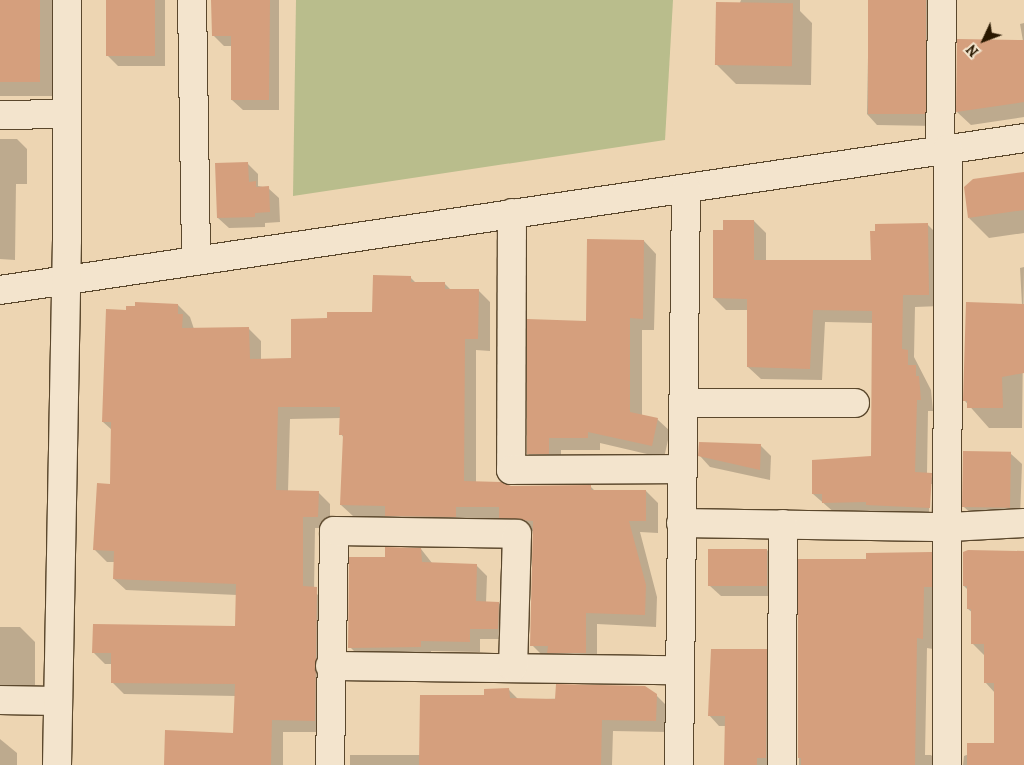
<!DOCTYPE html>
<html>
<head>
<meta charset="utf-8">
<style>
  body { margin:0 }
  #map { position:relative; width:1024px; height:765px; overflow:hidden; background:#edd5b2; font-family:Alegreya,serif }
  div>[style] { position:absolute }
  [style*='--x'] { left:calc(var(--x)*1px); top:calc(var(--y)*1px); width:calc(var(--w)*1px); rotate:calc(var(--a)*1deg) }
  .green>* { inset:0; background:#b9bd8c }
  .shadow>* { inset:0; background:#0003; transform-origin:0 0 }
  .building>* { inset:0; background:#d59f7d; transform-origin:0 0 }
  .roads { filter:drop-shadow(1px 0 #5a472c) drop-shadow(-1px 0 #5a472c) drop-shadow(0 1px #5a472c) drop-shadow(0 -1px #5a472c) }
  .minor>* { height:28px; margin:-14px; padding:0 14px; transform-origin:14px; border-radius:14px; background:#f3e4cd }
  span { translate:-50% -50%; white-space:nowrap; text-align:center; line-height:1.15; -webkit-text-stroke:4px #f3e4cd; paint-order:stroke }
  .north { position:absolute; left:959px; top:15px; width:50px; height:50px; -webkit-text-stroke:4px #f3e4cd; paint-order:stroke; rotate:227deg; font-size:14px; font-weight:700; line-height:20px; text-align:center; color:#291800 }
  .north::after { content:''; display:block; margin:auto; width:18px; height:22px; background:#291800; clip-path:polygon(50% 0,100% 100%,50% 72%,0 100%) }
</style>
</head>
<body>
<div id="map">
  <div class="green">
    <i style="clip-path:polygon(296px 0,673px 0,665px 140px,293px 196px)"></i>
  </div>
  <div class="shadow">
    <i style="left:0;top:0;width:55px;height:96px"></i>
    <i style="clip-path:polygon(107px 0,165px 0,165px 66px,118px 66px,108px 56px)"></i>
    <i style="clip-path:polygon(212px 0,279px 0,279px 110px,243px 110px,232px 100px,232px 46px,224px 46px,213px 35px)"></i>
    <i style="clip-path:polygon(741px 0,800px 0,800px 11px,812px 23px,811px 85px,736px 84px,717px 65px)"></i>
    <i style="clip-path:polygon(869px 0,939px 0,935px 126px,877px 125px,867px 114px)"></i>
    <i style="clip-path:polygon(1024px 23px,1024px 117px,971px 125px,957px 112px,1023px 41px,1020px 24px)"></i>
    <i style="clip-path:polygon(0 139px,17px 139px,27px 149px,27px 184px,16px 184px,15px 260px,0 259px)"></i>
    <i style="clip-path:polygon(247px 163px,258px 174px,258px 186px,268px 188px,279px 198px,280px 222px,265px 223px,265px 227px,229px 228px,218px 218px)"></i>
    <i style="clip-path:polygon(1024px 173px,1024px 233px,989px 238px,969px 218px)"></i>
    <i style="clip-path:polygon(evenodd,754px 221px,766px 233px,766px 261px,872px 262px,928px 225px,940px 237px,941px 306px,915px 307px,914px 357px,931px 390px,933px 411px,928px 411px,927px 474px,943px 486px,942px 520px,836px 514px,813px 494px,872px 457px,873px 323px,825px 322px,822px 380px,761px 379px,748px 367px,749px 310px,726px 310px,714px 298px,724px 231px,754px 221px,930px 484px,933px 484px,931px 515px,929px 514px,930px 484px)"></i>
    <i style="clip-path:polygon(644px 241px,656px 254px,654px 330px,642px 330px,642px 416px,657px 419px,670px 431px,664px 458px,600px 443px,600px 450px,561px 450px,561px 466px,540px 466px,528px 454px,587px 322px)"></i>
    <i style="clip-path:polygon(1024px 267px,1022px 428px,989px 428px,965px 401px,1022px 305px,1020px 268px)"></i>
    <i style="clip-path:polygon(410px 277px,416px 283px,444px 283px,451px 290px,478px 290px,490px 302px,490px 351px,476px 350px,476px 483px,511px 487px,590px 486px,595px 491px,646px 491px,658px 503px,658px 533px,640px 532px,657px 597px,656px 627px,597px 624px,597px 665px,544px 657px,532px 645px,534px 531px,512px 530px,501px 519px,468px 518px,468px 529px,398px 528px,388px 518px,353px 516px,341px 505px,344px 438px,341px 434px,341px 418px,290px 419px,288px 492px,318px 492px,330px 504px,330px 528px,315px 528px,314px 591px,323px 600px,320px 732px,283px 732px,283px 765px,165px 765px,234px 735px,236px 696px,124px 694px,112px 682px,113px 664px,105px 664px,93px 652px,236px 627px,237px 595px,126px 590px,114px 579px,115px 562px,107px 562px,95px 550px,112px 485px,112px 430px,103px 422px,127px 311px,178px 305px,190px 317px,194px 329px,249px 329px,261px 341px,261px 360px,292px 359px,328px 320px,374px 313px)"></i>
    <i style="clip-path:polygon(760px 445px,771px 456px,770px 480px,710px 467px,700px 456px)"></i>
    <i style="clip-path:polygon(1011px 454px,1022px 464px,1020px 518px,975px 517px,964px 507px)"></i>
    <i style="clip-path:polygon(421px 549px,432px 563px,476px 565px,487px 576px,486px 603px,499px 603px,509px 614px,509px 639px,480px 639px,480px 652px,431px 651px,431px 657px,361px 658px,350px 647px,386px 558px)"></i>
    <i style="clip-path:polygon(767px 550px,777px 560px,777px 596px,721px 596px,710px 586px)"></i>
    <i style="clip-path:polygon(931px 553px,942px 564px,934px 597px,933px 649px,927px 648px,925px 755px,931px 755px,941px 765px,799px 765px,800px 561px,867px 561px)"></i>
    <i style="clip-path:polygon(1024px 553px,1024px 765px,963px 765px,964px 756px,995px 744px,995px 693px,985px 682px,985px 656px,972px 643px,973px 613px,968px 609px,968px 590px,964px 586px)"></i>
    <i style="clip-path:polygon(0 627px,20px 627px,35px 642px,35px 685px,0 685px)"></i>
    <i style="clip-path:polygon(766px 650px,777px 661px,776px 765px,725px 765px,726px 726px,719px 726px,709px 715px)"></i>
    <i style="clip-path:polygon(509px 690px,519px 700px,656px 695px,668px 707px,667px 732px,613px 731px,612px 765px,350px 765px,350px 755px,420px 755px,485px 696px)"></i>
    <i style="clip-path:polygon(0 739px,17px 753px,17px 765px,0 765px)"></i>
  </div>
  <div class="building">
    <i style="left:0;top:0;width:40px;height:82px"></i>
    <i style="left:106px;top:0;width:49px;height:56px"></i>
    <i style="clip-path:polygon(211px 0,270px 0,269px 100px,231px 100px,231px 36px,212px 36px)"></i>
    <i style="left:868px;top:0;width:58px;height:114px"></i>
    <i style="left:716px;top:2px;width:77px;height:63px;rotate:1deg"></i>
    <i style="clip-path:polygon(957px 39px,1024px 40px,1024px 102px,956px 112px)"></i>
    <i style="clip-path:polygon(248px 162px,249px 182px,256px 181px,256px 187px,269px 186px,270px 212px,255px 213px,255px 217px,217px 218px,215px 163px)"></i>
    <i style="clip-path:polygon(1024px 172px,1024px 210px,968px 218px,964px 187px,973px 179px)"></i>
    <i style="clip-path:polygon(723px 220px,754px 220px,754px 260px,871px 260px,870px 231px,875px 231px,875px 224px,928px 223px,929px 295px,903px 295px,902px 349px,908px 350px,908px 365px,916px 365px,916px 376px,919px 376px,921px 400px,917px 400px,915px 472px,932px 473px,930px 508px,866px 505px,866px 502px,822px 503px,822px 494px,812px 494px,812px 460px,871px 456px,872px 311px,813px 310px,810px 369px,747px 367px,747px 299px,713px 298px,713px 230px,723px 230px)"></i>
    <i style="clip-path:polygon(587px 239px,644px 240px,643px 319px,630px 318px,630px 412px,658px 418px,652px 446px,588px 432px,588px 438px,549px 438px,549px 454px,527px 454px,527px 319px,586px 321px)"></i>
    <i style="clip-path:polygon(373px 275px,411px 276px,411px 282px,445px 282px,445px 289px,479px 289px,478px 339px,465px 339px,464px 481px,501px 482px,511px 486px,591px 485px,591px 490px,646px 490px,646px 521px,629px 521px,646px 585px,645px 615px,586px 613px,586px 653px,547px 653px,548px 646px,530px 646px,533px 521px,499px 518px,499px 507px,456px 507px,456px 517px,385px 516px,385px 506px,340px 505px,343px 435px,339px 435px,340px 407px,278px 407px,276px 490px,319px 491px,318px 517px,303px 517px,303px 586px,317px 587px,315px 721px,272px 720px,271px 765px,164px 765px,165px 730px,233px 733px,235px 684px,111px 683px,111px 653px,92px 653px,93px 624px,235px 626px,236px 584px,113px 579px,114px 551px,93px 550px,97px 483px,110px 484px,111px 422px,102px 422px,106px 309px,126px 310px,126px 306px,135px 306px,135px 302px,178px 304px,178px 314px,183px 314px,182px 328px,249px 327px,250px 359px,291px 358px,291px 319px,327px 318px,327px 312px,372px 312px)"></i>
    <i style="clip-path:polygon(966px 302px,1024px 304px,1024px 373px,1002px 377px,1003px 408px,967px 408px,967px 401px,963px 401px)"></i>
    <i style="clip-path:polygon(699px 442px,761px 444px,760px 470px,698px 456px)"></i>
    <i style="left:963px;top:451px;width:48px;height:56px;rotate:1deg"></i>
    <i style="clip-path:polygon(385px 547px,421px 548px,422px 562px,477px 564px,476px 601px,499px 602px,498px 629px,470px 629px,470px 642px,421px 641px,421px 647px,348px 648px,349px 557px,385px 557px)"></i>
    <i style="left:708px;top:549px;width:59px;height:37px"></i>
    <i style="clip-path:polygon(968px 550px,1024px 551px,1024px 765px,967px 765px,967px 743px,994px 743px,994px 683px,984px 683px,984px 644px,971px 644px,971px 609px,967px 609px,967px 586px,963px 586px,963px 552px)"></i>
    <i style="clip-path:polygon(932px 552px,932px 587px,924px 587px,923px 639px,917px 638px,915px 765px,801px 765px,801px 758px,798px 758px,798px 559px,866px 559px,866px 553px)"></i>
    <i style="clip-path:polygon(711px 649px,767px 649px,766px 758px,757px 758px,757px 765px,724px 765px,725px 716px,708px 716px)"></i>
    <i style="clip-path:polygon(556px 684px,645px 686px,657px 694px,656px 721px,602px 720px,601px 765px,419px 765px,420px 695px,484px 695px,484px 689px,509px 688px,510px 698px,555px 699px)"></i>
  </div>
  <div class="roads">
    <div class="minor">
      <i style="--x:192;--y:0;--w:260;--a:89.1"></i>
      <i style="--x:0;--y:115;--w:67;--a:-0.9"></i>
      <i style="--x:940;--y:150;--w:150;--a:-89.2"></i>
      <i style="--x:512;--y:213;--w:257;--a:90.2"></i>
      <i style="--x:511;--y:470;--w:171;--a:-0.3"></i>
      <i style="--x:0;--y:290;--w:1035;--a:-8.44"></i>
      <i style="--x:683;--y:403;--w:172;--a:0"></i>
      <i style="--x:681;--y:523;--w:269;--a:0.9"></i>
      <i style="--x:950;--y:527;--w:74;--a:-3.1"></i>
      <i style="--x:330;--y:666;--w:349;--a:0.7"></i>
      <i style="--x:0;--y:700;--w:58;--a:1"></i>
      <i style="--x:57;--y:765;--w:525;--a:-88.91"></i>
      <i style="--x:67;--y:240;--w:240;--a:-90"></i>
      <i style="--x:330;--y:765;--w:234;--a:-89"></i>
      <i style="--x:334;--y:531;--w:183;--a:0.9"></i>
      <i style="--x:517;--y:534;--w:133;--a:91.7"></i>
      <i style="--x:679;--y:765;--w:575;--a:-89.3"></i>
      <i style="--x:782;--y:765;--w:241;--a:-89.8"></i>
      <i style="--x:947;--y:765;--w:616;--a:-89.91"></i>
    </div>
  </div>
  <div class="north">N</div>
</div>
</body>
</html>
